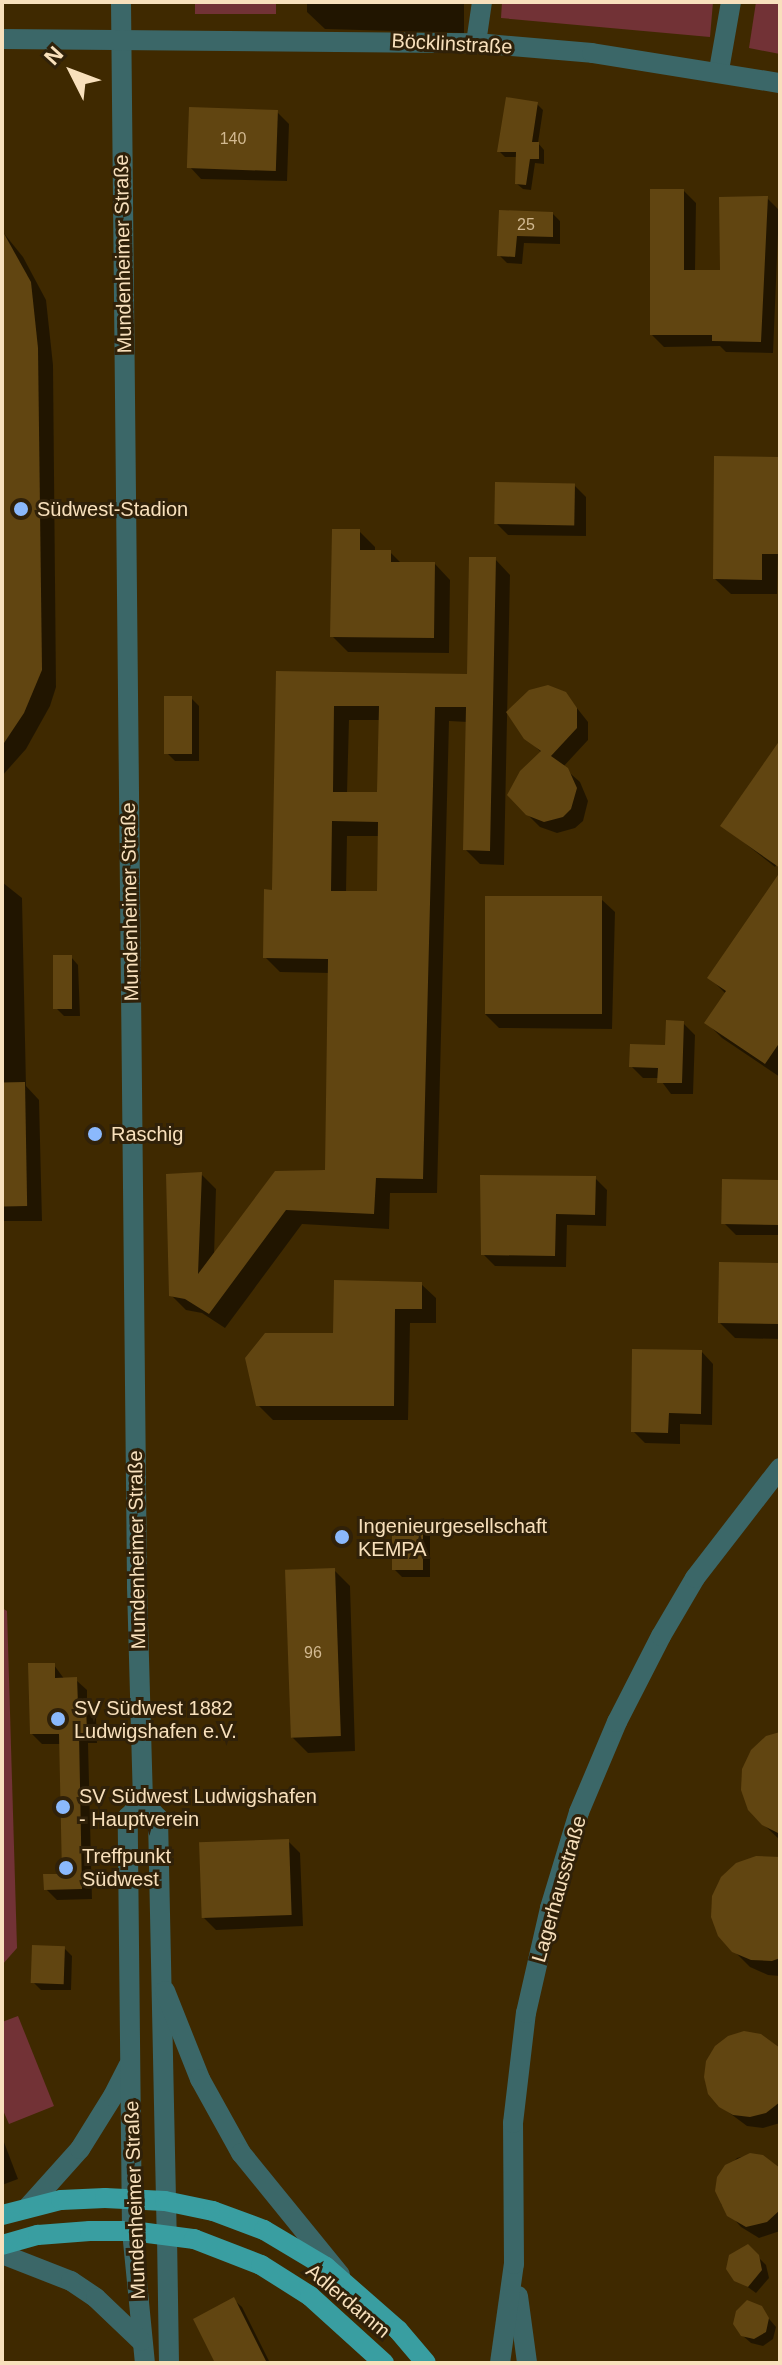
<!DOCTYPE html>
<html>
<head>
<meta charset="utf-8">
<style>
  body { margin:0 }
  #map { position:relative; width:782px; height:2365px; overflow:hidden; background:#3f2900; font-family:Helvetica,sans-serif }
  div>[style] { position:absolute }
  [style*='--x'] { left:calc(var(--x)*1px); top:calc(var(--y)*1px); width:calc(var(--w)*1px); rotate:calc(var(--a)*1deg) }
  .green>* { inset:0; background:#723236; transform-origin:0 0 }
  .shadow>* { inset:0; background:#0007 }
  .building>* { inset:0; background:#614511; transform-origin:0 0 }
  .minor>* { height:20px; margin:-10px; padding:0 10px; transform-origin:10px; border-radius:10px; background:#3b6768 }
  .tertiary>* { height:20px; margin:-10px; padding:0 10px; transform-origin:10px; border-radius:10px; background:#3b6768 }
  .primary>* { height:20px; margin:-10px; padding:0 10px; transform-origin:10px; border-radius:10px; background:#399ea1 }
  .dots>* { width:22px; height:22px; translate:-50% -50%; box-sizing:border-box; border:4px solid #302109; border-radius:50% }
  span { translate:-50% -50%; white-space:nowrap; text-align:center; line-height:1.15; -webkit-text-stroke:6px #302109; paint-order:stroke }
  .number-label { font-size:16px; color:#d2b991 }
  .number-label span { -webkit-text-stroke-width:0 }
  .street-label { font-size:20px; color:#f8e0bc }
  .poi-label { font-size:20px; color:#f8e0bc }
  .left { translate:0 -50%; text-align:left }
  .frame { position:absolute; inset:0; border:4px solid #f8e0bc; pointer-events:none }
  .north { position:absolute; left:32px; top:32px; width:80px; height:80px; -webkit-text-stroke:6px #302109; paint-order:stroke; rotate:312deg; font-size:22px; font-weight:700; line-height:32px; text-align:center; color:#f8e0bc }
  .north::after { content:''; display:block; margin:auto; width:28px; height:36px; background:#f8e0bc; clip-path:polygon(50% 0,100% 100%,50% 72%,0 100%) }
</style>
</head>
<body>
<div id="map">
  <div class="green">
    <i style="left:195px;top:2px;width:81px;height:12px"></i>
    <i style="clip-path:polygon(502px 2px,713px 2px,710px 37px,501px 18px)"></i>
    <i style="clip-path:polygon(756px 2px,780px 2px,780px 54px,749px 48px)"></i>
    <i style="clip-path:polygon(2px 1608px,7px 1611px,17px 1948px,2px 1965px)"></i>
    <i style="clip-path:polygon(18px 2016px,54px 2106px,9px 2124px,2px 2108px,2px 2022px)"></i>
  </div>
  <div class="shadow">
    <i style="clip-path:polygon(307px 2px,464px 2px,464px 33px,325px 29px,307px 12px)"></i>
    <i style="clip-path:polygon(537px 104px,543px 110px,538px 143px,544px 150px,544px 164px,535px 163px,531px 190px,523px 189px,517px 184px,518px 157px,505px 157px,499px 151px)"></i>
    <i style="clip-path:polygon(277px 112px,289px 124px,287px 181px,201px 179px,190px 167px)"></i>
    <i style="clip-path:polygon(684px 191px,696px 203px,695px 272px,722px 273px,767px 198px,779px 210px,773px 353px,726px 352px,720px 346px,664px 347px,652px 335px)"></i>
    <i style="clip-path:polygon(501px 212px,553px 214px,560px 221px,560px 244px,524px 243px,522px 264px,507px 263px,499px 255px)"></i>
    <i style="clip-path:polygon(2px 231px,23px 257px,46px 300px,53px 365px,56px 687px,50px 706px,26px 749px,2px 776px)"></i>
    <i style="clip-path:polygon(780px 459px,777px 594px,731px 594px,715px 579px)"></i>
    <i style="clip-path:polygon(574px 485px,586px 497px,586px 536px,508px 535px,496px 523px)"></i>
    <i style="clip-path:polygon(359px 531px,375px 547px,375px 552px,390px 552px,402px 564px,435px 564px,450px 580px,449px 653px,348px 652px,332px 636px)"></i>
    <i style="clip-path:polygon(evenodd,495px 559px,510px 575px,504px 865px,480px 864px,465px 849px,468px 722px,449px 721px,437px 1193px,390px 1193px,389px 1229px,302px 1224px,225px 1328px,202px 1313px,186px 1310px,171px 1295px,201px 1174px,216px 1189px,214px 1257px,327px 1172px,330px 973px,280px 972px,265px 957px,274px 892px,278px 673px,469px 676px,495px 559px,349px 720px,380px 720px,379px 794px,347px 794px,349px 720px,495px 559px,347px 836px,380px 836px,379px 893px,346px 893px,347px 836px)"></i>
    <i style="clip-path:polygon(565px 693px,588px 722px,588px 740px,563px 767px,580px 782px,588px 801px,583px 821px,575px 828px,557px 833px,540px 827px,527px 814px,542px 753px,525px 737px)"></i>
    <i style="clip-path:polygon(191px 698px,199px 706px,199px 761px,175px 761px,167px 753px)"></i>
    <i style="clip-path:polygon(780px 744px,780px 859px,775px 867px,723px 826px)"></i>
    <i style="clip-path:polygon(780px 875px,780px 1077px,722px 1038px,707px 1023px,726px 994px,710px 978px)"></i>
    <i style="clip-path:polygon(2px 882px,22px 898px,26px 1086px,39px 1100px,42px 1221px,2px 1221px)"></i>
    <i style="clip-path:polygon(601px 899px,615px 912px,612px 1029px,499px 1028px,485px 1014px)"></i>
    <i style="clip-path:polygon(71px 957px,78px 965px,80px 1016px,64px 1016px,56px 1008px)"></i>
    <i style="clip-path:polygon(683px 1023px,695px 1035px,693px 1094px,671px 1094px,659px 1078px,643px 1078px,631px 1066px,667px 1047px)"></i>
    <i style="clip-path:polygon(595px 1178px,607px 1190px,606px 1226px,567px 1225px,566px 1267px,495px 1266px,483px 1254px)"></i>
    <i style="clip-path:polygon(780px 1182px,780px 1235px,736px 1235px,724px 1223px)"></i>
    <i style="clip-path:polygon(780px 1265px,780px 1339px,735px 1338px,720px 1323px)"></i>
    <i style="clip-path:polygon(421px 1284px,436px 1298px,436px 1323px,410px 1323px,408px 1420px,273px 1420px,258px 1405px,335px 1335px)"></i>
    <i style="clip-path:polygon(702px 1352px,713px 1364px,712px 1425px,680px 1424px,680px 1444px,645px 1443px,633px 1431px)"></i>
    <i style="clip-path:polygon(422px 1522px,430px 1530px,430px 1577px,402px 1577px,394px 1569px)"></i>
    <i style="clip-path:polygon(334px 1570px,350px 1586px,355px 1751px,308px 1753px,292px 1737px)"></i>
    <i style="clip-path:polygon(54px 1665px,65px 1680px,76px 1680px,87px 1690px,87px 1708px,96px 1717px,97px 1743px,88px 1743px,92px 1899px,57px 1900px,46px 1889px,64px 1876px,61px 1744px,42px 1744px,32px 1734px)"></i>
    <i style="clip-path:polygon(780px 1734px,780px 1840px,763px 1824px)"></i>
    <i style="clip-path:polygon(288px 1841px,300px 1853px,303px 1926px,216px 1930px,204px 1918px)"></i>
    <i style="clip-path:polygon(780px 1861px,780px 1976px,768px 1975px,750px 1967px,733px 1950px)"></i>
    <i style="clip-path:polygon(64px 1948px,72px 1956px,71px 1990px,41px 1990px,33px 1982px)"></i>
    <i style="clip-path:polygon(760px 2036px,780px 2050px,780px 2123px,763px 2128px,747px 2126px,720px 2106px)"></i>
    <i style="clip-path:polygon(2px 2137px,18px 2179px,2px 2185px)"></i>
    <i style="clip-path:polygon(750px 2155px,780px 2173px,780px 2231px,759px 2238px,741px 2227px,721px 2204px,719px 2178px,737px 2158px)"></i>
    <i style="clip-path:polygon(748px 2247px,766px 2265px,769px 2278px,756px 2293px,731px 2275px)"></i>
    <i style="clip-path:polygon(234px 2300px,242px 2307px,270px 2363px,217px 2363px)"></i>
    <i style="clip-path:polygon(760px 2308px,776px 2327px,773px 2339px,763px 2346px,751px 2343px,742px 2335px)"></i>
  </div>
  <div class="building">
    <i style="clip-path:polygon(506px 97px,538px 102px,532px 142px,539px 142px,539px 159px,530px 159px,526px 185px,515px 184px,516px 152px,497px 152px)"></i>
    <i style="left:189px;top:107px;width:89px;height:61px;rotate:2deg"></i>
    <i style="clip-path:polygon(650px 189px,684px 189px,684px 270px,720px 270px,719px 197px,768px 196px,761px 342px,712px 341px,712px 335px,650px 335px)"></i>
    <i style="clip-path:polygon(499px 210px,553px 212px,553px 237px,517px 236px,515px 257px,497px 256px)"></i>
    <i style="clip-path:polygon(2px 230px,31px 282px,38px 348px,42px 670px,24px 713px,2px 746px)"></i>
    <i style="clip-path:polygon(714px 456px,780px 457px,780px 554px,762px 554px,762px 580px,713px 579px)"></i>
    <i style="left:495px;top:482px;width:80px;height:42px;rotate:1deg"></i>
    <i style="clip-path:polygon(332px 529px,360px 529px,360px 550px,391px 550px,391px 562px,435px 562px,434px 638px,330px 637px)"></i>
    <i style="clip-path:polygon(evenodd,469px 557px,496px 557px,490px 851px,463px 850px,466px 707px,435px 707px,423px 1179px,376px 1178px,374px 1214px,286px 1210px,209px 1314px,185px 1299px,169px 1296px,166px 1174px,202px 1172px,198px 1274px,275px 1171px,325px 1170px,328px 959px,263px 958px,264px 889px,272px 890px,276px 671px,467px 674px,469px 557px,334px 706px,379px 706px,377px 792px,333px 792px,334px 706px,469px 557px,332px 821px,378px 822px,377px 891px,331px 891px,332px 821px)"></i>
    <i style="clip-path:polygon(548px 685px,566px 692px,577px 708px,577px 728px,551px 756px,568px 768px,577px 788px,571px 809px,563px 817px,544px 822px,526px 815px,507px 795px,520px 771px,541px 751px,524px 739px,506px 712px,529px 690px)"></i>
    <i style="left:164px;top:696px;width:28px;height:58px"></i>
    <i style="clip-path:polygon(780px 740px,780px 868px,720px 826px)"></i>
    <i style="clip-path:polygon(780px 872px,780px 1042px,765px 1064px,704px 1023px,726px 991px,707px 978px)"></i>
    <i style="left:485px;top:896px;width:117px;height:118px"></i>
    <i style="left:53px;top:955px;width:19px;height:54px"></i>
    <i style="clip-path:polygon(666px 1020px,684px 1021px,682px 1083px,657px 1083px,658px 1068px,629px 1067px,630px 1044px,665px 1045px)"></i>
    <i style="left:25px;top:1082px;width:124px;height:23px;rotate:89deg"></i>
    <i style="clip-path:polygon(480px 1175px,596px 1176px,595px 1215px,556px 1214px,555px 1256px,481px 1255px)"></i>
    <i style="left:722px;top:1179px;width:58px;height:45px;rotate:1deg"></i>
    <i style="left:719px;top:1262px;width:61px;height:61px;rotate:1deg"></i>
    <i style="clip-path:polygon(334px 1280px,422px 1282px,422px 1309px,395px 1309px,394px 1406px,256px 1406px,245px 1358px,265px 1333px,333px 1333px)"></i>
    <i style="clip-path:polygon(632px 1349px,702px 1350px,701px 1414px,669px 1413px,668px 1433px,631px 1432px)"></i>
    <i style="left:392px;top:1520px;width:31px;height:50px"></i>
    <i style="left:335px;top:1568px;width:168px;height:50px;rotate:88deg"></i>
    <i style="clip-path:polygon(28px 1663px,55px 1663px,55px 1678px,77px 1677px,78px 1705px,86px 1704px,87px 1733px,79px 1733px,82px 1889px,44px 1890px,43px 1874px,62px 1874px,59px 1734px,30px 1734px)"></i>
    <i style="clip-path:polygon(780px 1732px,780px 1834px,762px 1825px,748px 1810px,741px 1790px,742px 1769px,751px 1750px,766px 1736px)"></i>
    <i style="left:289px;top:1839px;width:76px;height:90px;rotate:88deg"></i>
    <i style="clip-path:polygon(756px 1856px,780px 1857px,780px 1958px,772px 1961px,751px 1960px,732px 1952px,718px 1936px,711px 1917px,712px 1896px,721px 1877px,736px 1863px)"></i>
    <i style="left:32px;top:1945px;width:33px;height:38px;rotate:2deg"></i>
    <i style="clip-path:polygon(744px 2031px,761px 2034px,780px 2048px,780px 2102px,766px 2113px,750px 2117px,733px 2115px,719px 2107px,708px 2094px,704px 2077px,706px 2061px,715px 2046px,728px 2036px)"></i>
    <i style="clip-path:polygon(750px 2153px,763px 2155px,780px 2168px,780px 2210px,767px 2222px,746px 2227px,727px 2216px,715px 2191px,717px 2177px,725px 2165px)"></i>
    <i style="clip-path:polygon(748px 2244px,759px 2255px,762px 2270px,748px 2287px,734px 2281px,726px 2269px,729px 2255px)"></i>
    <i style="clip-path:polygon(234px 2297px,267px 2363px,215px 2363px,193px 2319px)"></i>
    <i style="clip-path:polygon(747px 2300px,762px 2306px,769px 2318px,766px 2332px,754px 2339px,741px 2336px,733px 2324px,736px 2311px)"></i>
  </div>
  <div class="minor">
    <i style="--x:476;--y:43;--w:41;--a:-81.7"></i>
    <i style="--x:719;--y:70;--w:69;--a:-80"></i>
    <i style="--x:132;--y:2231;--w:133;--a:84.4"></i>
    <i style="--x:167;--y:2236;--w:127;--a:89.1"></i>
    <i style="--x:2;--y:2254;--w:74;--a:21.4"></i>
    <i style="--x:71;--y:2281;--w:30;--a:34"></i>
    <i style="--x:96;--y:2298;--w:62;--a:43.7"></i>
  </div>
  <div class="tertiary">
    <i style="--x:121;--y:2;--w:1585;--a:89.42"></i>
    <i style="--x:137;--y:1587;--w:215;--a:88.4"></i>
    <i style="--x:143;--y:1802;--w:22;--a:47"></i>
    <i style="--x:158;--y:1818;--w:418;--a:88.8"></i>
    <i style="--x:2;--y:39;--w:474;--a:0.5"></i>
    <i style="--x:476;--y:43;--w:116;--a:4.9"></i>
    <i style="--x:592;--y:53;--w:190;--a:9.1"></i>
    <i style="--x:165;--y:1991;--w:95;--a:68.3"></i>
    <i style="--x:200;--y:2079;--w:85;--a:61"></i>
    <i style="--x:241;--y:2153;--w:157;--a:50.9"></i>
    <i style="--x:28;--y:2207;--w:78;--a:-48.1"></i>
    <i style="--x:80;--y:2149;--w:62;--a:-58.1"></i>
    <i style="--x:113;--y:2096;--w:34;--a:-63"></i>
    <i style="--x:132;--y:2231;--w:414;--a:-90.6"></i>
    <i style="--x:128;--y:1817;--w:21;--a:-45"></i>
    <i style="--x:518;--y:2296;--w:68;--a:82.3"></i>
    <i style="--x:500;--y:2363;--w:100;--a:-82"></i>
    <i style="--x:514;--y:2264;--w:141;--a:-90.4"></i>
    <i style="--x:513;--y:2123;--w:111;--a:-83.3"></i>
    <i style="--x:526;--y:2013;--w:108;--a:-77.1"></i>
    <i style="--x:550;--y:1908;--w:100;--a:-73.2"></i>
    <i style="--x:579;--y:1812;--w:98;--a:-67.1"></i>
    <i style="--x:617;--y:1722;--w:97;--a:-62.9"></i>
    <i style="--x:661;--y:1636;--w:67;--a:-59.6"></i>
    <i style="--x:695;--y:1578;--w:139;--a:-52.3"></i>
  </div>
  <div class="primary">
    <i style="--x:2;--y:2215;--w:61;--a:-14.3"></i>
    <i style="--x:61;--y:2200;--w:44;--a:-2.6"></i>
    <i style="--x:105;--y:2198;--w:60;--a:2.9"></i>
    <i style="--x:165;--y:2201;--w:49;--a:11.8"></i>
    <i style="--x:213;--y:2211;--w:54;--a:20.4"></i>
    <i style="--x:264;--y:2230;--w:72;--a:30.8"></i>
    <i style="--x:326;--y:2267;--w:96;--a:41.2"></i>
    <i style="--x:398;--y:2330;--w:43;--a:49.7"></i>
    <i style="--x:2;--y:2245;--w:37;--a:-16"></i>
    <i style="--x:38;--y:2235;--w:52;--a:-4.4"></i>
    <i style="--x:90;--y:2231;--w:42;--a:0"></i>
    <i style="--x:132;--y:2231;--w:63;--a:7.4"></i>
    <i style="--x:194;--y:2239;--w:72;--a:21.2"></i>
    <i style="--x:261;--y:2265;--w:58;--a:32.3"></i>
    <i style="--x:310;--y:2296;--w:100;--a:42.2"></i>
  </div>
  <div class="dots">
    <i style="left:21px;top:509px;background:#8bb9fc"></i>
    <i style="left:95px;top:1134px;background:#8bb9fc"></i>
    <i style="left:342px;top:1537px;background:#8bb9fc"></i>
    <i style="left:58px;top:1719px;background:#8bb9fc"></i>
    <i style="left:63px;top:1807px;background:#8bb9fc"></i>
    <i style="left:66px;top:1868px;background:#8bb9fc"></i>
  </div>
  <div class="number-label">
    <span style="left:233px;top:139px">140</span>
    <span style="left:526px;top:225px">25</span>
    <span style="left:313px;top:1653px">96</span>
  </div>
  <div class="street-label">
    <span style="left:452px;top:44px;rotate:3deg">Böcklinstraße</span>
    <span style="left:123px;top:254px;rotate:-91deg">Mundenheimer Straße</span>
    <span style="left:130px;top:902px;rotate:-91deg">Mundenheimer Straße</span>
    <span style="left:137px;top:1550px;rotate:-91deg">Mundenheimer Straße</span>
    <span style="left:559px;top:1889px;rotate:-74deg">Lagerhausstraße</span>
    <span style="left:135px;top:2200px;rotate:-92deg">Mundenheimer Straße</span>
    <span style="left:348px;top:2301px;rotate:40deg">Adlerdamm</span>
  </div>
  <div class="poi-label">
    <span class="left" style="left:37px;top:509px">Südwest-Stadion</span>
    <span class="left" style="left:111px;top:1134px">Raschig</span>
    <span class="left" style="left:358px;top:1538px">Ingenieurgesellschaft<br>KEMPA</span>
    <span class="left" style="left:74px;top:1720px">SV Südwest 1882<br>Ludwigshafen e.V.</span>
    <span class="left" style="left:79px;top:1808px">SV Südwest Ludwigshafen<br>- Hauptverein</span>
    <span class="left" style="left:82px;top:1868px">Treffpunkt<br>Südwest</span>
  </div>
  <div class="frame"></div>
  <div class="north">N</div>
</div>
</body>
</html>
